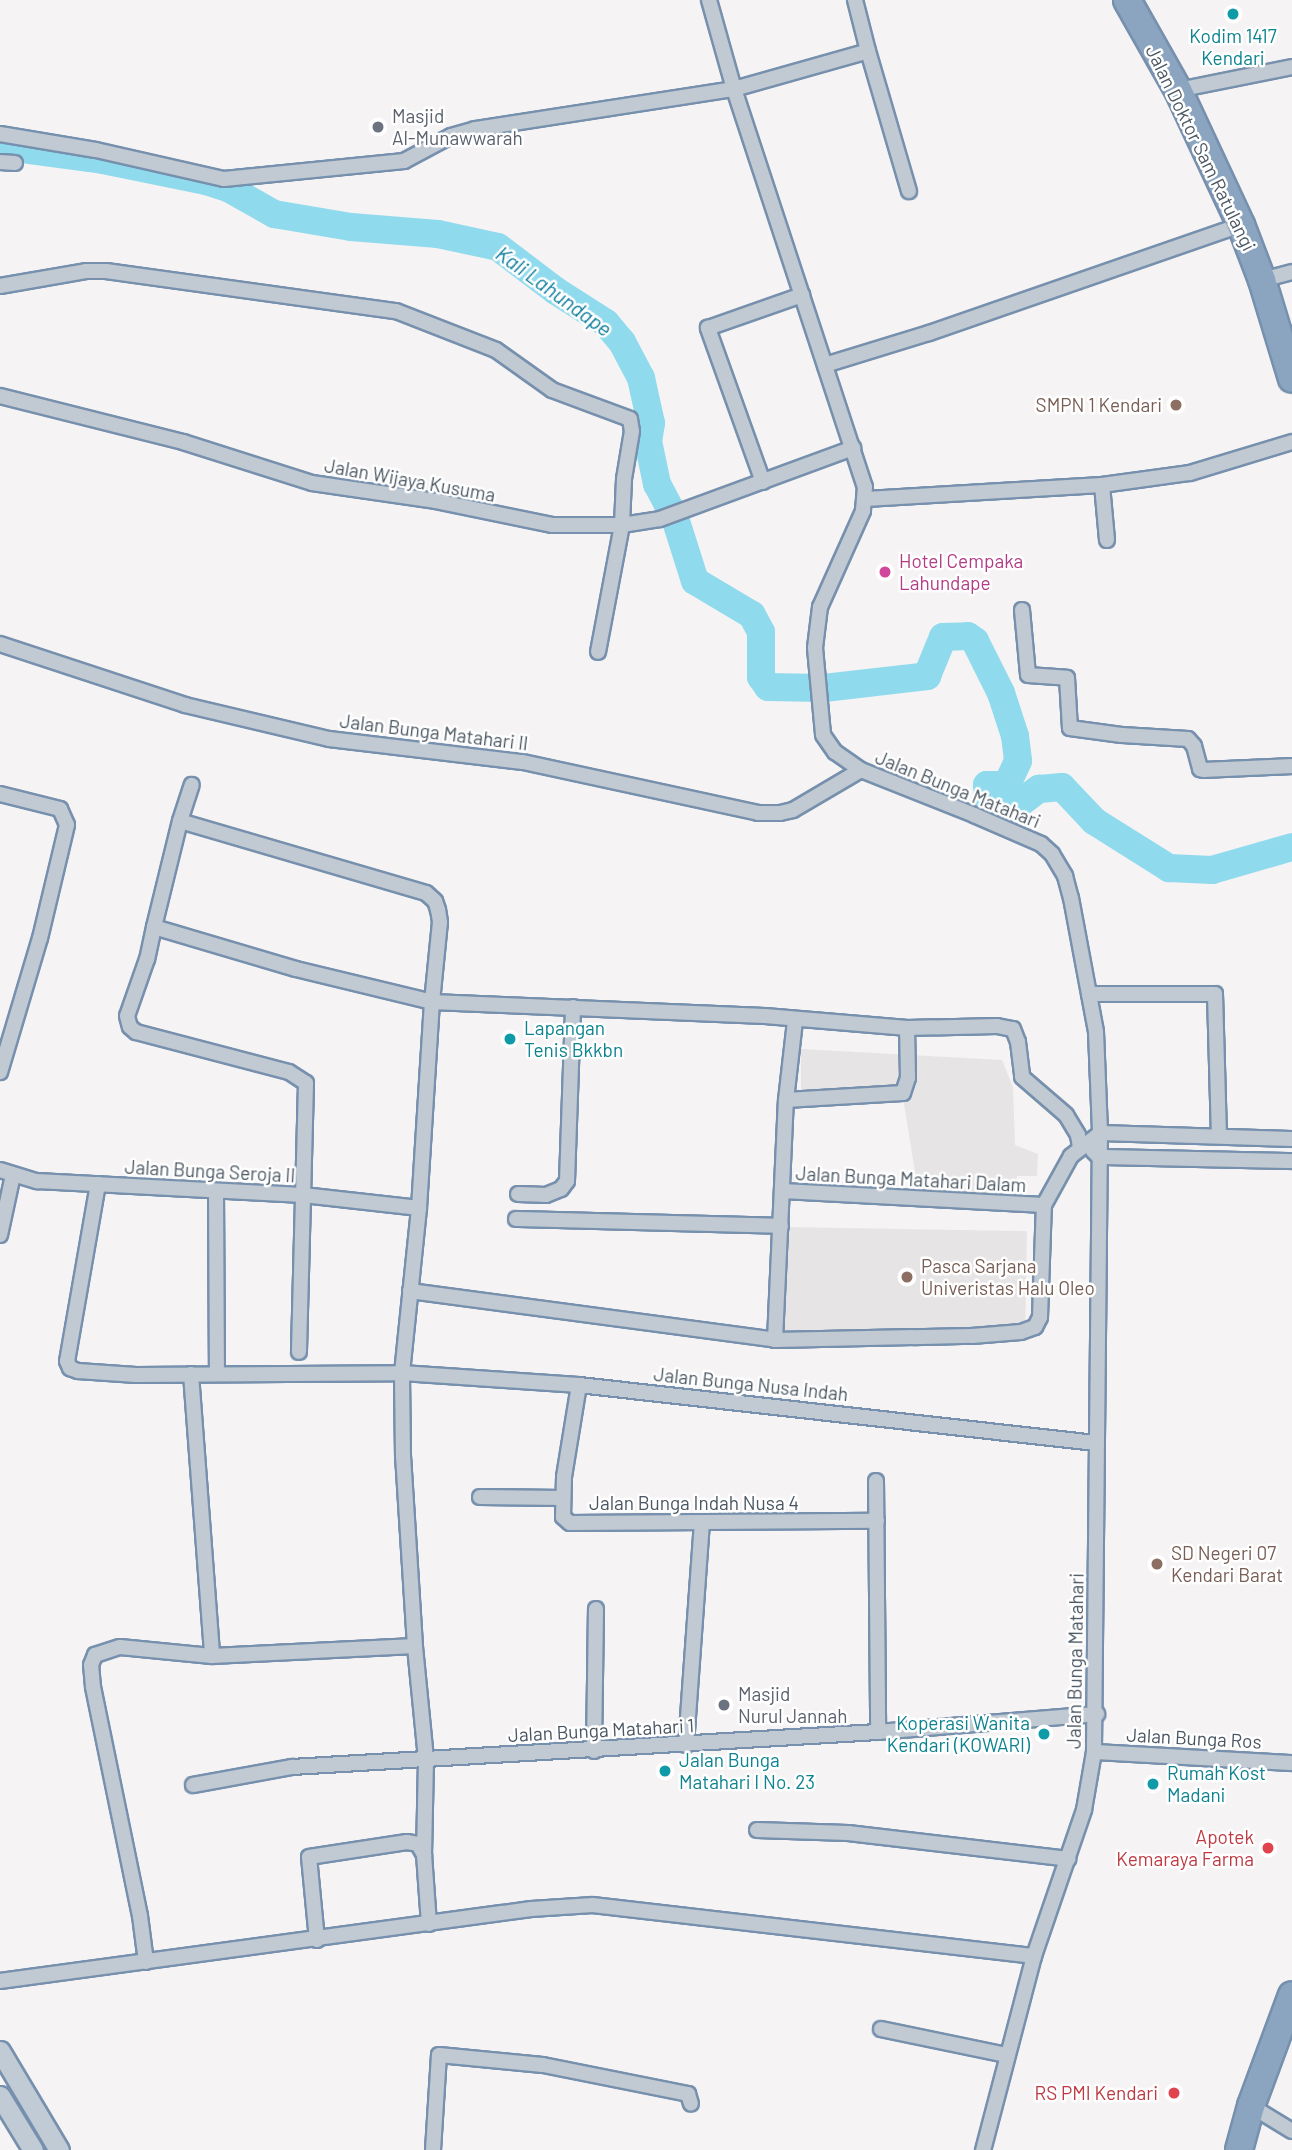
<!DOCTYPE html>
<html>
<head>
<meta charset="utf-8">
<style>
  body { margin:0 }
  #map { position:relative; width:1292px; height:2150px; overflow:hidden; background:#f5f3f3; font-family:Barlow,sans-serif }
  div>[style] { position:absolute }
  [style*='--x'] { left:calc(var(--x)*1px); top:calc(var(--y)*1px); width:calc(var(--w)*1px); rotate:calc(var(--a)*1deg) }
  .education>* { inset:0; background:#e6e4e5; transform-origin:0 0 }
  .river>* { height:28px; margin:-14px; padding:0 14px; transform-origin:14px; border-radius:14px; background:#90daee }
  .roads { filter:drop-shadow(2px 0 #7690ad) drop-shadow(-2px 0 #7690ad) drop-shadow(0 2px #7690ad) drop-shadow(0 -2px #7690ad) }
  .street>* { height:14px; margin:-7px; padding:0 7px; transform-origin:7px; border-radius:7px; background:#c1cad2 }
  .secondary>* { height:19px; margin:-9.5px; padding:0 9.5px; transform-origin:9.5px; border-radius:9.5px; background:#c1cbd6 }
  .highway>* { height:26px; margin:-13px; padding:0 13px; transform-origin:13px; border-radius:13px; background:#8ba5c1 }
  .dots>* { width:19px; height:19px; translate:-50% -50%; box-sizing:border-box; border:4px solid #fff; border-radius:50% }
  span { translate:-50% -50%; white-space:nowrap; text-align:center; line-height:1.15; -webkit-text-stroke:5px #fff; paint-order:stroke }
  .culture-label { font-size:19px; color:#0d838f }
  .left { translate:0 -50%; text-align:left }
  .right { translate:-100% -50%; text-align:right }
  .worship-label { font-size:19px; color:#5b616d }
  .street-label { font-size:19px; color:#4a5661 }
  .education-label { font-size:19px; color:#785e54 }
  .hotel-label { font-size:19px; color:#b23c85 }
  .health-label { font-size:19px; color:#be3a42 }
  .water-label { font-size:21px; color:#0c7c9b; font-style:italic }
</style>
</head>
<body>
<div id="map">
  <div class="education">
    <i style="clip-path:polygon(801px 1049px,1002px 1060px,1013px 1087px,1015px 1145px,1038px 1154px,1037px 1176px,1017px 1176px,1015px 1194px,918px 1190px,902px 1092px,801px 1096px)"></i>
    <i style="left:783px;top:1227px;width:244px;height:105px;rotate:1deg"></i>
  </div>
  <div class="river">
    <i style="--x:0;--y:146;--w:104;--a:7.7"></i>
    <i style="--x:103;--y:160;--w:105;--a:11.5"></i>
    <i style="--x:206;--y:181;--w:25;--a:18"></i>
    <i style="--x:230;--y:189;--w:51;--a:29.6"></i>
    <i style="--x:274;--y:214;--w:78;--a:9.6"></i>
    <i style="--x:351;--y:227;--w:87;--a:4.6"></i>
    <i style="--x:438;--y:234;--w:61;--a:12.2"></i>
    <i style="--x:498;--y:247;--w:73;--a:37.2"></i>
    <i style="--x:556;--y:291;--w:59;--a:32.6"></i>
    <i style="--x:606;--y:323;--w:25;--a:50"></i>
    <i style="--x:622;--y:342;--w:41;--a:62.2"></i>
    <i style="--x:641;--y:378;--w:46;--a:77.5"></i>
    <i style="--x:651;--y:423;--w:18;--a:99"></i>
    <i style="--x:648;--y:441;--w:44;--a:78.2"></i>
    <i style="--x:657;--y:484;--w:38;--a:62"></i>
    <i style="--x:675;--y:518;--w:66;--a:72.4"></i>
    <i style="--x:695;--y:581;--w:66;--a:30.8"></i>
    <i style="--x:752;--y:615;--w:19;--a:62"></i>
    <i style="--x:761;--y:632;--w:45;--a:90"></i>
    <i style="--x:761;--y:677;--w:12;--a:55"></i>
    <i style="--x:768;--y:687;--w:56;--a:1"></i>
    <i style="--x:824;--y:688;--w:104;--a:-6.6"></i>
    <i style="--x:927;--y:676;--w:42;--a:-67.7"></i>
    <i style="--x:943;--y:637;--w:25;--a:-2"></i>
    <i style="--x:968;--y:636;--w:9;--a:36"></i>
    <i style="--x:975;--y:641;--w:58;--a:63.4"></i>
    <i style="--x:1001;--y:693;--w:45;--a:72"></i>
    <i style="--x:1015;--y:736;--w:25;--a:83"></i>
    <i style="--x:1018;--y:761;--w:26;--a:115"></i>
    <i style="--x:1007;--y:785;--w:20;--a:180"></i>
    <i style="--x:987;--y:785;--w:20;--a:84"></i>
    <i style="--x:989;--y:805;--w:23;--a:10"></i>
    <i style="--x:1012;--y:809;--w:34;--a:-37"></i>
    <i style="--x:1039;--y:789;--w:23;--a:-5"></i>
    <i style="--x:1062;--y:787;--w:47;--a:46.7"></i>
    <i style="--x:1094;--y:821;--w:89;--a:32.1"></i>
    <i style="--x:1169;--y:868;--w:43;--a:2.7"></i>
    <i style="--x:1212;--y:870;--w:83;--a:-16"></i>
  </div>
  <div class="roads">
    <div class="street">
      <i style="--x:709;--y:0;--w:92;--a:74.3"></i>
      <i style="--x:734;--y:89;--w:419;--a:71.8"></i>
      <i style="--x:865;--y:487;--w:24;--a:95"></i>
      <i style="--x:863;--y:511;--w:105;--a:114.1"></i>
      <i style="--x:820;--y:607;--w:41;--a:97"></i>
      <i style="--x:815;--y:648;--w:87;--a:84.7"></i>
      <i style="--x:823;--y:735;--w:21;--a:55"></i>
      <i style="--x:835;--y:752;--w:32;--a:35"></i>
      <i style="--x:861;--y:770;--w:122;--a:21.7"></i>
      <i style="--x:974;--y:815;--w:73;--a:23.4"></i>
      <i style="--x:1041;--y:844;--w:15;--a:42"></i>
      <i style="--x:1052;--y:854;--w:26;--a:59"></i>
      <i style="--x:1065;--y:876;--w:23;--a:75"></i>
      <i style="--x:1071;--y:898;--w:136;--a:79.4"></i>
      <i style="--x:1096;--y:1032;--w:101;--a:87.7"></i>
      <i style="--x:1100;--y:1133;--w:619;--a:90.56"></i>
      <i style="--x:1094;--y:1752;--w:59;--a:99.8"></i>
      <i style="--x:1084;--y:1810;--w:154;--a:108.9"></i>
      <i style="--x:1034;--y:1956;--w:201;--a:104.7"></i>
      <i style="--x:868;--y:51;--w:146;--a:73.7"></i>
      <i style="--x:1178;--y:90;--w:116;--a:-11.4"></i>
      <i style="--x:0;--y:134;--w:97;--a:9.5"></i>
      <i style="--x:96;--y:150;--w:131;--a:12.8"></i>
      <i style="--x:224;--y:179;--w:181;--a:-5.7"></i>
      <i style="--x:404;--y:161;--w:53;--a:-28"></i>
      <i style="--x:451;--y:136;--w:25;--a:-16"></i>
      <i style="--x:475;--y:129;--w:262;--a:-8.8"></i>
      <i style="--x:734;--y:89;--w:139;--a:-15.8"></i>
      <i style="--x:868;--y:51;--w:53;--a:-104.3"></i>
      <i style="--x:0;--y:162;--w:15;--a:4"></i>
      <i style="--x:1262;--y:280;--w:31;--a:-15"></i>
      <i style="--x:0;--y:286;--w:87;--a:-9.9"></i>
      <i style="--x:86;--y:271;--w:20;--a:0"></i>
      <i style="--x:106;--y:271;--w:293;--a:7.9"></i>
      <i style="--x:396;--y:311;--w:107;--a:21.3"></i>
      <i style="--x:496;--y:350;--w:69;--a:35.5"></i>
      <i style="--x:552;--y:390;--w:83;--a:20.4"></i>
      <i style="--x:630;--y:419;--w:12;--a:81"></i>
      <i style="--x:632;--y:431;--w:49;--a:99.5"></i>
      <i style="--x:624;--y:479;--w:46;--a:92.5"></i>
      <i style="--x:622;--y:525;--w:129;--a:100.7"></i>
      <i style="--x:825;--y:365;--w:109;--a:-17.1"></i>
      <i style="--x:929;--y:333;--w:330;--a:-19.1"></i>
      <i style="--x:0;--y:396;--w:189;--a:14.1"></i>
      <i style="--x:183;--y:442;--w:135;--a:17.6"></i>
      <i style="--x:312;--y:483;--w:124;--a:8.3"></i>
      <i style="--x:435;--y:501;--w:119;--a:11.6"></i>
      <i style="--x:552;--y:525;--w:70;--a:0"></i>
      <i style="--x:622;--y:525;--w:38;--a:-9"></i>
      <i style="--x:660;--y:519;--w:206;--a:-20.2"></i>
      <i style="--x:763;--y:482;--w:164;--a:-109.7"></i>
      <i style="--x:708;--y:328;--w:100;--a:-19.3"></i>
      <i style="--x:866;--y:499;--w:236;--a:-3.4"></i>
      <i style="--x:1107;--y:540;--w:55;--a:-95.2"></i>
      <i style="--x:1102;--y:485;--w:89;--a:-7.8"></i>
      <i style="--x:1190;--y:473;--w:107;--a:-16.9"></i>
      <i style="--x:1022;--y:610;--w:65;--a:84.7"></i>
      <i style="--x:1028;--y:675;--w:39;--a:4"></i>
      <i style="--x:1067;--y:678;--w:50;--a:86.6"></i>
      <i style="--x:1070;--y:728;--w:52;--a:7.7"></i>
      <i style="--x:1122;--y:735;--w:66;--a:3.5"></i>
      <i style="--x:1188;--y:739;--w:9;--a:49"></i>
      <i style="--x:1194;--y:746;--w:24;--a:75"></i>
      <i style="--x:1200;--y:769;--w:4;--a:14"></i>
      <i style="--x:1204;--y:770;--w:88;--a:-2.6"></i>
      <i style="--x:0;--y:644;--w:195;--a:18.2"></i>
      <i style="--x:185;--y:705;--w:148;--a:13.3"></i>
      <i style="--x:329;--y:739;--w:195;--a:6.8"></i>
      <i style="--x:523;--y:762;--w:240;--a:12.2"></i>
      <i style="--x:758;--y:813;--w:22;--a:0"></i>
      <i style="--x:780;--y:813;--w:13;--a:-13"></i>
      <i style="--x:793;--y:810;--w:79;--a:-30.5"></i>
      <i style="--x:0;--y:794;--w:62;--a:14"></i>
      <i style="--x:60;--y:809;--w:17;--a:66"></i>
      <i style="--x:67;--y:825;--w:116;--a:103.4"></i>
      <i style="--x:40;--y:938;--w:140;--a:106.6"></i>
      <i style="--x:180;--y:821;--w:38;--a:-72"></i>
      <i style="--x:154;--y:927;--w:33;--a:102"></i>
      <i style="--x:147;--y:959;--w:60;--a:109.3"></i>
      <i style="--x:127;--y:1016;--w:11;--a:75"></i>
      <i style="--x:130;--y:1027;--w:8;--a:40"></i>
      <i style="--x:136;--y:1032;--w:158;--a:14.7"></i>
      <i style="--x:289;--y:1072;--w:20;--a:33"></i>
      <i style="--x:306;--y:1083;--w:269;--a:91.5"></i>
      <i style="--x:1089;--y:994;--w:126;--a:0"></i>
      <i style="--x:1215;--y:994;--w:141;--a:88.4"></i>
      <i style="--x:786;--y:1100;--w:117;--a:-3.4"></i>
      <i style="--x:903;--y:1093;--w:16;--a:-72"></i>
      <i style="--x:908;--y:1078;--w:50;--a:-91.1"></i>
      <i style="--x:1093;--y:1151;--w:8;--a:45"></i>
      <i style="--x:1099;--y:1157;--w:193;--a:1.2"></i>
      <i style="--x:0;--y:1170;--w:39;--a:17"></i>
      <i style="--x:37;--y:1181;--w:266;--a:3"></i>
      <i style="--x:303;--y:1195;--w:117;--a:6.4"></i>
      <i style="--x:98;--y:1184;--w:180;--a:99.9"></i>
      <i style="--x:67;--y:1361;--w:8;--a:67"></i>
      <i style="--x:70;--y:1368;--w:9;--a:21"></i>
      <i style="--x:78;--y:1371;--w:58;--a:3.9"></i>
      <i style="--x:136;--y:1375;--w:266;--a:-0.4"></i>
      <i style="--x:402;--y:1373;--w:177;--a:3.9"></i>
      <i style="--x:579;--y:1385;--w:519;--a:6.41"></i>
      <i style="--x:216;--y:1191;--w:183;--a:89.7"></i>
      <i style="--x:783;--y:1191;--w:261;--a:3.1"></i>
      <i style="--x:1044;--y:1205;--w:56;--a:-61.1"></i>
      <i style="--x:1071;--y:1156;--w:37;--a:-38"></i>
      <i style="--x:1100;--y:1133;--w:192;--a:1.8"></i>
      <i style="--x:518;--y:1194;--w:28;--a:2"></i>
      <i style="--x:546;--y:1195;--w:16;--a:-22"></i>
      <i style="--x:561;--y:1189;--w:10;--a:-53"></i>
      <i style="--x:567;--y:1181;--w:174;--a:-88"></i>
      <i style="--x:516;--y:1219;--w:265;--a:1.5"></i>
      <i style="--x:0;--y:1235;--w:61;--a:-77.8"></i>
      <i style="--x:410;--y:1291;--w:368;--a:7.6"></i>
      <i style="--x:775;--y:1340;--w:197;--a:-1.2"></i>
      <i style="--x:972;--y:1336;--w:49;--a:-4.7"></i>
      <i style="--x:1021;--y:1332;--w:15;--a:-20"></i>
      <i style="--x:1035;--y:1327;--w:11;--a:-63"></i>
      <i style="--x:1040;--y:1317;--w:112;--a:-88"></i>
      <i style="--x:775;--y:1340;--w:240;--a:-87.4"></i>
      <i style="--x:786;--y:1100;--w:80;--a:-83.5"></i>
      <i style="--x:191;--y:1374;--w:283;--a:85.7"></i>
      <i style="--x:579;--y:1385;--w:93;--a:99.3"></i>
      <i style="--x:564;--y:1477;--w:40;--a:91.4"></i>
      <i style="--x:563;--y:1517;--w:9;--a:41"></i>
      <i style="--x:570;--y:1523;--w:307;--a:-0.4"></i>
      <i style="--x:876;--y:1481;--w:251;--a:89.5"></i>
      <i style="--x:480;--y:1497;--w:83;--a:0.7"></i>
      <i style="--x:686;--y:1745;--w:223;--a:-85.9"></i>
      <i style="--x:594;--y:1751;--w:142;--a:-89.2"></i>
      <i style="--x:1094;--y:1752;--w:198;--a:3.2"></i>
      <i style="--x:193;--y:1785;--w:101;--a:-10.3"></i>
      <i style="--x:292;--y:1767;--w:587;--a:-3.42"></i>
      <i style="--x:878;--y:1732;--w:220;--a:-4.7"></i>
      <i style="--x:757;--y:1830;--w:91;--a:1.9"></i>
      <i style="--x:848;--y:1833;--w:222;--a:6.7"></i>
      <i style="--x:429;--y:1924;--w:69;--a:-94.1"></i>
      <i style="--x:424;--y:1855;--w:96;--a:-88.8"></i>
      <i style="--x:426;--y:1759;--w:114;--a:-95.6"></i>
      <i style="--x:415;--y:1646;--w:189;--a:-93.6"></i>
      <i style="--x:403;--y:1457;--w:84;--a:-90.7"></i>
      <i style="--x:402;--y:1373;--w:166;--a:-84.1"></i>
      <i style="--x:419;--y:1208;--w:206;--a:-86.4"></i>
      <i style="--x:432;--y:1002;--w:80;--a:-84.3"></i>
      <i style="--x:440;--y:922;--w:12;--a:-99"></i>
      <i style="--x:438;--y:910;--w:9;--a:-108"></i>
      <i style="--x:435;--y:901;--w:12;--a:-138"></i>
      <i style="--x:426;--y:893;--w:256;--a:-163.7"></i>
      <i style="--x:180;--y:821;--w:109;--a:103.8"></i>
      <i style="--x:154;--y:927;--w:148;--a:16.5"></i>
      <i style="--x:296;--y:969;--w:140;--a:13.6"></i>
      <i style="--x:432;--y:1002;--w:333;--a:2.4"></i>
      <i style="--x:765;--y:1016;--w:143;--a:4.8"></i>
      <i style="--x:907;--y:1028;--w:90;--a:-1.3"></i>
      <i style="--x:997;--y:1026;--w:16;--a:11"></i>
      <i style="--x:1013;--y:1029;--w:14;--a:69"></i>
      <i style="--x:1018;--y:1042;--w:35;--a:83"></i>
      <i style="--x:1022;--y:1077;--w:58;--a:40.8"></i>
      <i style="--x:1066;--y:1115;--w:23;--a:59"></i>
      <i style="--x:1078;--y:1135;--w:12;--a:81"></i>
      <i style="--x:317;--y:1940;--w:83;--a:-95.5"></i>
      <i style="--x:309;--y:1857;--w:99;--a:-8.7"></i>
      <i style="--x:407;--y:1842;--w:11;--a:10"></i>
      <i style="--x:418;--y:1844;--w:13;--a:61"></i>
      <i style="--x:146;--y:1962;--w:46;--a:-97.4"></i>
      <i style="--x:140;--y:1916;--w:234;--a:-101.6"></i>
      <i style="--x:93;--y:1687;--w:22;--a:-95"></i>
      <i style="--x:91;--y:1665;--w:11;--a:-68"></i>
      <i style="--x:95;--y:1655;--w:26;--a:-18"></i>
      <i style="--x:120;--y:1647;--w:92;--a:5.6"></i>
      <i style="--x:212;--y:1656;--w:203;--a:-2.8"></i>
      <i style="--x:0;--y:1981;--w:536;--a:-7.72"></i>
      <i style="--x:531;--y:1909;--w:62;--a:-3.7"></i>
      <i style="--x:593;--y:1905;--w:444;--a:6.6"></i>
      <i style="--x:881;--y:2029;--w:129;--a:11.7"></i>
      <i style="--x:1251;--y:2106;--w:48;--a:31.4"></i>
      <i style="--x:433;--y:2150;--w:95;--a:-86.4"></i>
      <i style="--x:439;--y:2055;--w:104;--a:5.5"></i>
      <i style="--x:543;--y:2065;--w:148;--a:11.3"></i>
      <i style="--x:688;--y:2094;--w:10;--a:73"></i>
    </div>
    <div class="secondary">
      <i style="--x:0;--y:2051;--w:115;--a:59.2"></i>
      <i style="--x:0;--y:2096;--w:63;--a:58.6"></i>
    </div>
    <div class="highway">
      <i style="--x:1127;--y:0;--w:103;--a:60.5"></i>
      <i style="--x:1178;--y:90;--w:149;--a:65"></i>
      <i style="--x:1241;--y:225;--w:59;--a:69.1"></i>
      <i style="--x:1262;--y:280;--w:103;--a:73.1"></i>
      <i style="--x:1239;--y:2150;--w:46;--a:-74.7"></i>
      <i style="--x:1251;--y:2106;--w:118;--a:-69.7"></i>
    </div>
  </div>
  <div class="dots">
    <i style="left:1233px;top:14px;background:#0f9aa8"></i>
    <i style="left:378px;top:127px;background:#6b7280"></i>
    <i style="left:1176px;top:405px;background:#8d6e63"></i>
    <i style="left:885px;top:572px;background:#d1479c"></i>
    <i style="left:510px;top:1039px;background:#0f9aa8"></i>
    <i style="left:907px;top:1277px;background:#8d6e63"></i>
    <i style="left:1157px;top:1564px;background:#8d6e63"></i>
    <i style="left:724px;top:1705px;background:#6b7280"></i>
    <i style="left:1044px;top:1734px;background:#0f9aa8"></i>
    <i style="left:665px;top:1771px;background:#0f9aa8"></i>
    <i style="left:1153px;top:1784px;background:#0f9aa8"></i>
    <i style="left:1268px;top:1848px;background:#e0444e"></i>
    <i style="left:1174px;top:2093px;background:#e0444e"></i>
  </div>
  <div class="culture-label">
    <span style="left:1233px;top:47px">Kodim 1417<br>Kendari</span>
    <span class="left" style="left:524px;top:1039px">Lapangan<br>Tenis Bkkbn</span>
    <span class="right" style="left:1030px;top:1734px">Koperasi Wanita<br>Kendari (KOWARI)</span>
    <span class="left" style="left:679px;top:1771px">Jalan Bunga<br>Matahari I No. 23</span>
    <span class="left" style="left:1167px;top:1784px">Rumah Kost<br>Madani</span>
  </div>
  <div class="worship-label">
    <span class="left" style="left:392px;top:127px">Masjid<br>Al-Munawwarah</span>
    <span class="left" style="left:738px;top:1705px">Masjid<br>Nurul Jannah</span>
  </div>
  <div class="street-label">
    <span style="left:1201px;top:148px;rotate:64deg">Jalan Doktor Sam Ratulangi</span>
    <span style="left:410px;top:480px;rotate:10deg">Jalan Wijaya Kusuma</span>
    <span style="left:434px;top:732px;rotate:7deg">Jalan Bunga Matahari II</span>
    <span style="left:958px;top:789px;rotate:22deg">Jalan Bunga Matahari</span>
    <span style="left:210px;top:1171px;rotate:3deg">Jalan Bunga Seroja II</span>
    <span style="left:911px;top:1179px;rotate:3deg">Jalan Bunga Matahari Dalam</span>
    <span style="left:751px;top:1384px;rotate:6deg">Jalan Bunga Nusa Indah</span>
    <span style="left:694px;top:1503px">Jalan Bunga Indah Nusa 4</span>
    <span style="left:1075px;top:1661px;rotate:-89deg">Jalan Bunga Matahari</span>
    <span style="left:601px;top:1730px;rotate:-3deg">Jalan Bunga Matahari 1</span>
    <span style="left:1194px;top:1738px;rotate:3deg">Jalan Bunga Ros</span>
  </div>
  <div class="education-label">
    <span class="right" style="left:1162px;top:405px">SMPN 1 Kendari</span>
    <span class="left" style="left:921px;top:1277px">Pasca Sarjana<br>Univeristas Halu Oleo</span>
    <span class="left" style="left:1171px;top:1564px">SD Negeri 07<br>Kendari Barat</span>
  </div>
  <div class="hotel-label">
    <span class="left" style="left:899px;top:572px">Hotel Cempaka<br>Lahundape</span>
  </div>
  <div class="health-label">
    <span class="right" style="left:1254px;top:1848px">Apotek<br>Kemaraya Farma</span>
    <span class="right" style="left:1158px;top:2093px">RS PMI Kendari</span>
  </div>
  <div class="water-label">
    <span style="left:554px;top:291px;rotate:36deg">Kali Lahundape</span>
  </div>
</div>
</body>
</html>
